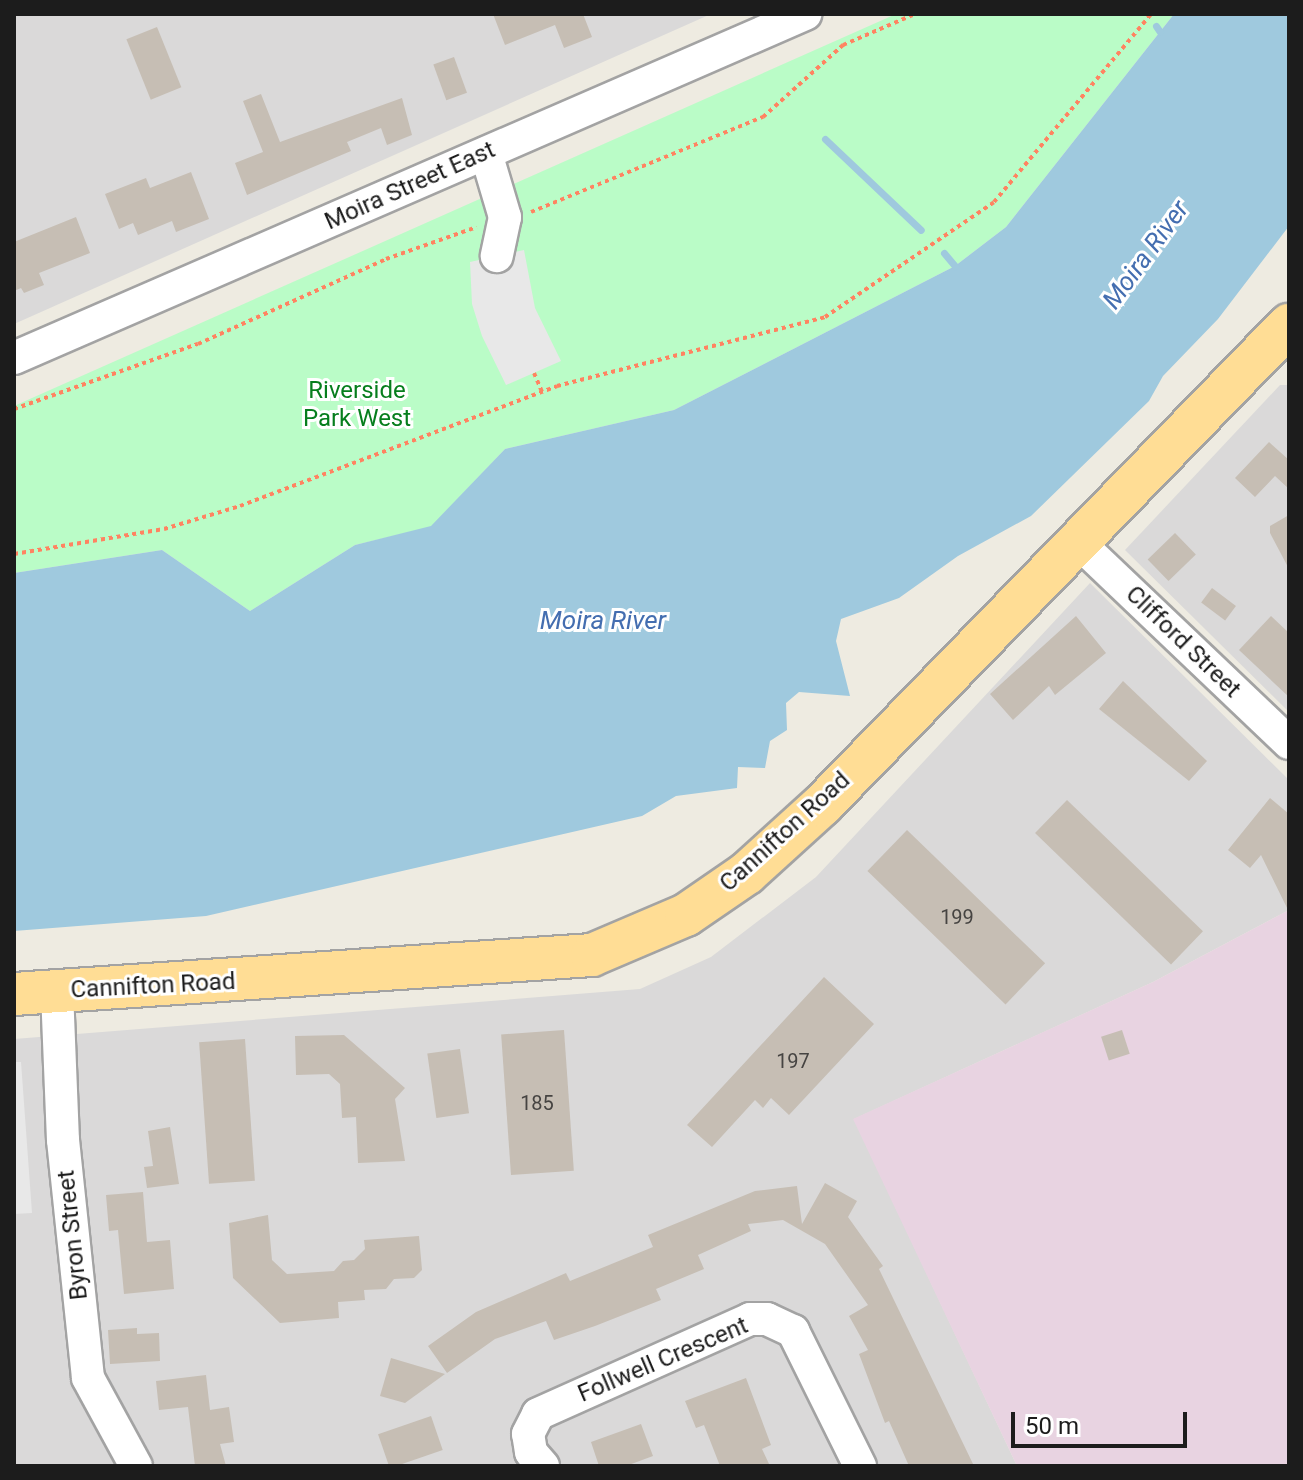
<!DOCTYPE html>
<html>
<head>
<meta charset="utf-8">
<style>
  body { margin:0 }
  #map { position:relative; width:1303px; height:1480px; overflow:hidden; background:#eeebe1; font-family:Roboto,sans-serif }
  div>[style] { position:absolute }
  [style*='--x'] { left:calc(var(--x)*1px); top:calc(var(--y)*1px); width:calc(var(--w)*1px); rotate:calc(var(--a)*1deg) }
  .residential>* { inset:0; background:#dad9d9 }
  .industrial>* { inset:0; background:#e8d3e1 }
  .park>* { inset:0; background:#bafcc7 }
  .parking>* { inset:0; background:#e8e8e8 }
  .water>* { inset:0; background:#9fc9de }
  .stream>* { height:7px; margin:-3.5px; padding:0 3.5px; transform-origin:3.5px; border-radius:3.5px; background:#9fc9de }
  .building>* { inset:0; background:#c6beb4; transform-origin:0 0 }
  .path>* { height:4px; margin-top:-2px; transform-origin:0; background:repeating-linear-gradient(90deg,#ff8361 0 4px,transparent 0 8px) }
  .roads { filter:drop-shadow(2px 0 #a3a3a3) drop-shadow(-2px 0 #a3a3a3) drop-shadow(0 2px #a3a3a3) drop-shadow(0 -2px #a3a3a3) }
  .minor>* { height:32px; margin:-16px; padding:0 16px; transform-origin:16px; border-radius:16px; background:#fff }
  .major>* { height:42px; margin:-21px; padding:0 21px; transform-origin:21px; border-radius:21px; background:#ffdd95 }
  span { translate:-50% -50%; white-space:nowrap; text-align:center; line-height:1.15; -webkit-text-stroke:6px #fff; paint-order:stroke }
  .number-label { font-size:20px; color:#464442 }
  .number-label span { -webkit-text-stroke-width:0 }
  .street-label { font-size:24px; color:#1c1c1c }
  .park-label { font-size:24px; color:#067e1d }
  .water-label { font-size:26px; color:#446eb0; font-style:italic }
  .frame { position:absolute; inset:0; border:16px solid #1c1c1c; pointer-events:none }
  .scale { position:absolute; left:1011px; top:1412px; width:176px; height:36px; box-sizing:border-box; border:4px solid #1c1c1c; border-top:0; padding-left:10px; font-size:24px; line-height:28px; white-space:nowrap; color:#1c1c1c; -webkit-text-stroke:6px #fff; paint-order:stroke }
</style>
</head>
<body>
<div id="map">
  <div class="residential">
    <i style="clip-path:polygon(14px 14px,711px 14px,14px 324px)"></i>
    <i style="clip-path:polygon(1280px 385px,1289px 385px,1289px 712px,1125px 550px)"></i>
    <i style="clip-path:polygon(1090px 583px,1289px 780px,1289px 910px,1153px 982px,854px 1119px,1017px 1466px,14px 1466px,14px 1039px,640px 989px,711px 957px,816px 877px)"></i>
  </div>
  <div class="industrial">
    <i style="clip-path:polygon(1289px 910px,1289px 1466px,1017px 1466px,853px 1119px,1153px 982px)"></i>
  </div>
  <div class="park">
    <i style="clip-path:polygon(896px 14px,1174px 14px,1006px 227px,955px 266px,674px 410px,505px 449px,431px 527px,355px 545px,250px 611px,162px 550px,14px 573px,14px 406px)"></i>
  </div>
  <div class="parking">
    <i style="clip-path:polygon(524px 250px,535px 308px,561px 361px,506px 385px,482px 336px,472px 304px,470px 262px)"></i>
    <i style="clip-path:polygon(14px 1062px,21px 1062px,32px 1213px,14px 1214px)"></i>
  </div>
  <div class="water">
    <i style="clip-path:polygon(1174px 14px,1289px 14px,1289px 226px,1218px 319px,1163px 376px,1149px 401px,1031px 516px,958px 556px,899px 598px,841px 619px,836px 641px,850px 696px,799px 692px,786px 703px,787px 730px,770px 741px,765px 768px,738px 767px,737px 788px,676px 796px,642px 816px,206px 916px,14px 931px,14px 573px,162px 550px,250px 611px,355px 545px,431px 526px,505px 449px,674px 410px,955px 266px,1006px 227px)"></i>
  </div>
  <div class="stream">
    <i style="--x:1156;--y:26;--w:7;--a:56"></i>
    <i style="--x:825;--y:139;--w:132;--a:43.5"></i>
    <i style="--x:944;--y:253;--w:17;--a:50"></i>
  </div>
  <div class="building">
    <i style="clip-path:polygon(493px 14px,583px 14px,592px 37px,564px 48px,555px 25px,505px 45px)"></i>
    <i style="left:157px;top:27px;width:65px;height:33px;rotate:68deg"></i>
    <i style="left:454px;top:57px;width:38px;height:22px;rotate:70deg"></i>
    <i style="clip-path:polygon(261px 94px,280px 142px,402px 98px,412px 135px,387px 145px,381px 128px,347px 142px,351px 151px,247px 195px,235px 163px,263px 152px,243px 101px)"></i>
    <i style="clip-path:polygon(191px 172px,209px 219px,176px 232px,172px 221px,138px 235px,133px 223px,119px 229px,105px 194px,146px 178px,150px 188px)"></i>
    <i style="clip-path:polygon(76px 217px,90px 253px,39px 273px,44px 285px,24px 293px,21px 288px,14px 291px,14px 242px)"></i>
    <i style="clip-path:polygon(1269px 442px,1289px 460px,1289px 489px,1275px 476px,1255px 497px,1235px 478px)"></i>
    <i style="clip-path:polygon(1289px 515px,1289px 569px,1270px 533px,1270px 526px)"></i>
    <i style="left:1175px;top:533px;width:30px;height:38px;rotate:46deg"></i>
    <i style="left:1212px;top:588px;width:30px;height:18px;rotate:37deg"></i>
    <i style="clip-path:polygon(1076px 616px,1106px 653px,1055px 695px,1049px 686px,1013px 720px,990px 694px)"></i>
    <i style="clip-path:polygon(1271px 616px,1289px 633px,1289px 697px,1239px 650px)"></i>
    <i style="clip-path:polygon(1123px 681px,1207px 761px,1189px 781px,1099px 709px)"></i>
    <i style="clip-path:polygon(1270px 798px,1289px 814px,1289px 912px,1261px 855px,1250px 868px,1228px 850px)"></i>
    <i style="left:1067px;top:800px;width:189px;height:46px;rotate:44deg"></i>
    <i style="left:907px;top:830px;width:192px;height:57px;rotate:44deg"></i>
    <i style="clip-path:polygon(824px 977px,874px 1024px,789px 1115px,771px 1098px,763px 1108px,755px 1100px,712px 1147px,687px 1125px)"></i>
    <i style="left:564px;top:1030px;width:141px;height:63px;rotate:86deg"></i>
    <i style="left:1122px;top:1030px;width:25px;height:22px;rotate:72deg"></i>
    <i style="clip-path:polygon(344px 1035px,405px 1088px,395px 1099px,405px 1161px,358px 1163px,356px 1117px,342px 1118px,340px 1084px,329px 1074px,296px 1075px,295px 1036px)"></i>
    <i style="left:245px;top:1039px;width:142px;height:46px;rotate:86deg"></i>
    <i style="left:460px;top:1049px;width:65px;height:33px;rotate:82deg"></i>
    <i style="clip-path:polygon(170px 1127px,179px 1184px,147px 1188px,144px 1167px,153px 1166px,148px 1131px)"></i>
    <i style="clip-path:polygon(825px 1183px,857px 1201px,848px 1217px,883px 1266px,879px 1269px,974px 1466px,909px 1466px,889px 1421px,885px 1423px,859px 1354px,868px 1350px,849px 1316px,868px 1305px,825px 1244px,783px 1220px,748px 1224px,751px 1231px,698px 1255px,704px 1269px,656px 1289px,661px 1300px,595px 1326px,554px 1340px,546px 1321px,495px 1339px,447px 1373px,428px 1346px,476px 1312px,566px 1273px,570px 1281px,653px 1247px,648px 1235px,755px 1191px,797px 1186px,802px 1224px)"></i>
    <i style="clip-path:polygon(143px 1192px,147px 1242px,170px 1240px,174px 1289px,124px 1294px,118px 1230px,109px 1231px,106px 1195px)"></i>
    <i style="clip-path:polygon(268px 1215px,272px 1260px,287px 1274px,334px 1271px,343px 1261px,354px 1260px,365px 1249px,364px 1240px,419px 1236px,422px 1270px,414px 1278px,394px 1279px,386px 1289px,364px 1290px,365px 1300px,338px 1302px,339px 1318px,280px 1323px,233px 1278px,229px 1223px)"></i>
    <i style="clip-path:polygon(137px 1328px,137px 1334px,159px 1333px,160px 1361px,110px 1364px,108px 1330px)"></i>
    <i style="clip-path:polygon(391px 1358px,445px 1374px,405px 1403px,380px 1396px)"></i>
    <i style="clip-path:polygon(206px 1375px,210px 1410px,229px 1407px,234px 1442px,220px 1444px,226px 1466px,195px 1466px,188px 1407px,159px 1410px,156px 1381px)"></i>
    <i style="clip-path:polygon(746px 1378px,771px 1445px,762px 1449px,770px 1466px,720px 1466px,704px 1425px,696px 1428px,685px 1401px)"></i>
    <i style="left:431px;top:1416px;width:36px;height:56px;rotate:71deg"></i>
    <i style="clip-path:polygon(641px 1424px,653px 1456px,626px 1466px,599px 1466px,591px 1442px)"></i>
  </div>
  <div class="path">
    <i style="--x:531;--y:212;--w:251;--a:-22.3"></i>
    <i style="--x:763;--y:117;--w:108;--a:-42"></i>
    <i style="--x:843;--y:45;--w:78;--a:-23.3"></i>
    <i style="--x:534;--y:373;--w:21;--a:67"></i>
    <i style="--x:14;--y:409;--w:195;--a:-19.5"></i>
    <i style="--x:198;--y:344;--w:206;--a:-24.3"></i>
    <i style="--x:386;--y:259;--w:96;--a:-19.4"></i>
    <i style="--x:14;--y:554;--w:152;--a:-9.5"></i>
    <i style="--x:164;--y:529;--w:79;--a:-16.8"></i>
    <i style="--x:240;--y:506;--w:339;--a:-20.7"></i>
    <i style="--x:557;--y:386;--w:277;--a:-14.4"></i>
    <i style="--x:825;--y:317;--w:204;--a:-34.2"></i>
    <i style="--x:994;--y:202;--w:245;--a:-50.1"></i>
  </div>
  <div class="roads">
    <div class="minor">
      <i style="--x:486;--y:153;--w:67;--a:73.5"></i>
      <i style="--x:505;--y:217;--w:40;--a:102"></i>
      <i style="--x:14;--y:358;--w:863;--a:-23.5"></i>
      <i style="--x:1077;--y:541;--w:293;--a:43.6"></i>
      <i style="--x:57;--y:991;--w:149;--a:87.7"></i>
      <i style="--x:63;--y:1140;--w:239;--a:84"></i>
      <i style="--x:88;--y:1378;--w:100;--a:61.4"></i>
      <i style="--x:543;--y:1466;--w:18;--a:-131"></i>
      <i style="--x:531;--y:1452;--w:18;--a:-99"></i>
      <i style="--x:528;--y:1434;--w:22;--a:-63"></i>
      <i style="--x:538;--y:1414;--w:232;--a:-24.1"></i>
      <i style="--x:750;--y:1319;--w:17;--a:0"></i>
      <i style="--x:767;--y:1319;--w:29;--a:25"></i>
      <i style="--x:793;--y:1331;--w:151;--a:63.6"></i>
    </div>
    <div class="major">
      <i style="--x:14;--y:994;--w:579;--a:-3.86"></i>
      <i style="--x:592;--y:955;--w:102;--a:-23.1"></i>
      <i style="--x:686;--y:915;--w:74;--a:-34.5"></i>
      <i style="--x:747;--y:873;--w:101;--a:-42.2"></i>
      <i style="--x:822;--y:805;--w:670;--a:-45.79"></i>
    </div>
  </div>
  <div class="number-label">
    <span style="left:957px;top:917px">199</span>
    <span style="left:793px;top:1061px">197</span>
    <span style="left:537px;top:1103px">185</span>
  </div>
  <div class="street-label">
    <span style="left:410px;top:186px;rotate:-24deg">Moira Street East</span>
    <span style="left:1183px;top:642px;rotate:44deg">Clifford Street</span>
    <span style="left:785px;top:832px;rotate:-42deg">Cannifton Road</span>
    <span style="left:153px;top:986px;rotate:-3deg">Cannifton Road</span>
    <span style="left:73px;top:1235px;rotate:-96deg">Byron Street</span>
    <span style="left:663px;top:1360px;rotate:-23deg">Follwell Crescent</span>
  </div>
  <div class="park-label">
    <span style="left:357px;top:405px">Riverside<br>Park West</span>
  </div>
  <div class="water-label">
    <span style="left:1146px;top:255px;rotate:-54deg">Moira River</span>
    <span style="left:603px;top:621px">Moira River</span>
  </div>
  <div class="frame"></div>
  <div class="scale">50 m</div>
</div>
</body>
</html>
